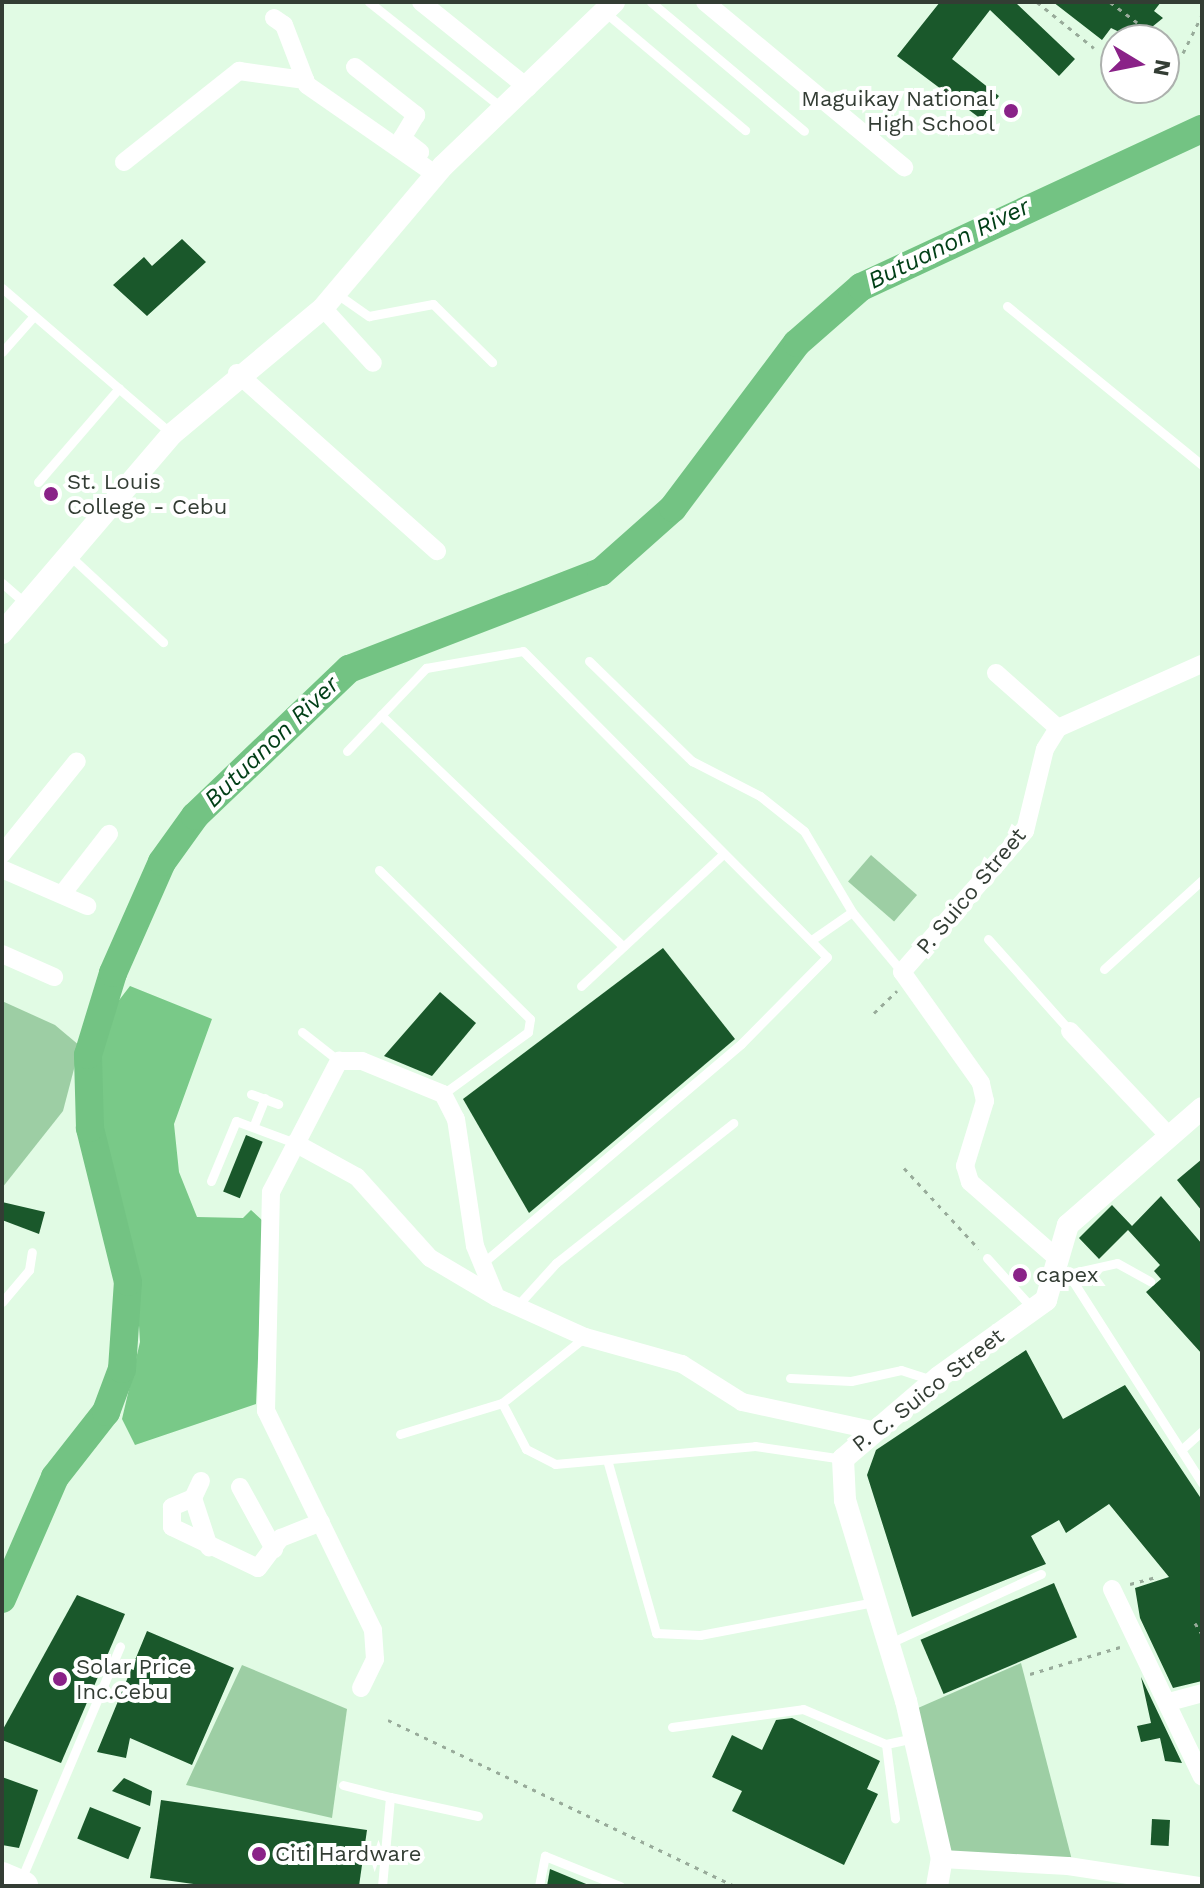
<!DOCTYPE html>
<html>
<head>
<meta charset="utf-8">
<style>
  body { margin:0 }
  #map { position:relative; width:1204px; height:1888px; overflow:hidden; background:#e1fbe4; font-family:"Work Sans",sans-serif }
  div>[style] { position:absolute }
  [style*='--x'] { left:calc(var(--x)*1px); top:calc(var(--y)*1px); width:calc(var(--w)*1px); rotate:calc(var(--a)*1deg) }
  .green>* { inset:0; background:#9dcea4; transform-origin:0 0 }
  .forest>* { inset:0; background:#79c988 }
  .river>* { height:28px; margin:-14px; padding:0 14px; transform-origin:14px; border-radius:14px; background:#73c383 }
  .building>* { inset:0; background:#1a582b; transform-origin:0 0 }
  .path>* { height:3px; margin-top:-1.5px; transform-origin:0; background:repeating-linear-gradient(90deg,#98ab9a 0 4px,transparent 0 10px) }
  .service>* { height:9px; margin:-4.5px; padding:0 4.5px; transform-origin:4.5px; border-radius:4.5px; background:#fff }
  .minor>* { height:18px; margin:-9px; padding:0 9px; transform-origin:9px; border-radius:9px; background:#fff }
  .tertiary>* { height:22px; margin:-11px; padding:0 11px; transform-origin:11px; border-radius:11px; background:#fff }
  .primary>* { height:30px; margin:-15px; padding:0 15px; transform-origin:15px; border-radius:15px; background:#fff }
  .dots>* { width:22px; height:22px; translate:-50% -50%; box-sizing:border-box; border:4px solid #fff; border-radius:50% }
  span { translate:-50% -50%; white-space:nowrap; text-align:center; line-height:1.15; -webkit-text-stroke:8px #fff; paint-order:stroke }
  .poi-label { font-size:22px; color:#333d34 }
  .right { translate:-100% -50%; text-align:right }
  .left { translate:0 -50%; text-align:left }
  .street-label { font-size:22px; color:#333d34 }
  .water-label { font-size:24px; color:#003e16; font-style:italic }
  .frame { position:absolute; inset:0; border:4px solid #333d34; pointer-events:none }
  .north { position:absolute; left:1100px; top:24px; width:80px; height:80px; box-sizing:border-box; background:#fff; border:2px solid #adb1ae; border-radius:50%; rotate:100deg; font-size:22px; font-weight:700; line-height:32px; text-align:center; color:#333d34 }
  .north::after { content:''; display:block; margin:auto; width:28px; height:36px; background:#8a2288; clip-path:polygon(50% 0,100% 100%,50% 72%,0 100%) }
</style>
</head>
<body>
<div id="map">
  <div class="green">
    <i style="left:871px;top:855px;width:61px;height:35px;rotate:41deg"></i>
    <i style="clip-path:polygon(2px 1001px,55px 1025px,80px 1046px,63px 1111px,2px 1188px)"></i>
    <i style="clip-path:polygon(1021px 1663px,1072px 1860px,949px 1853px,918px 1708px)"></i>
    <i style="clip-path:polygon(242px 1665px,347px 1709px,332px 1818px,186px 1785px)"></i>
  </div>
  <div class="forest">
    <i style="clip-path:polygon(130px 986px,212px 1019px,174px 1124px,179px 1172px,197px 1217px,243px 1218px,251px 1210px,264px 1222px,256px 1404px,135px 1445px,122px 1419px,140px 1342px,136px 1277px,103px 1160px,95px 1084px,113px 1008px)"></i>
  </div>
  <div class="river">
    <i style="--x:2;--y:1599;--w:133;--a:-66.5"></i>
    <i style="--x:55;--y:1477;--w:83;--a:-51.9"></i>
    <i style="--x:106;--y:1412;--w:46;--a:-69.6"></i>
    <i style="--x:122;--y:1369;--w:87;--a:-86.1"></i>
    <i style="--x:128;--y:1282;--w:159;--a:-103.9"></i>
    <i style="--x:90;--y:1128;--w:73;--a:-91.6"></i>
    <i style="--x:88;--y:1055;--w:86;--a:-73"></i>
    <i style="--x:113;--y:973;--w:121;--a:-66.2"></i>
    <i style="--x:162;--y:862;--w:57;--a:-54.3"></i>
    <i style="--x:195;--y:816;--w:213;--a:-43.7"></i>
    <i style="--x:349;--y:669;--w:270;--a:-21.1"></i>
    <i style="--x:601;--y:572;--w:96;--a:-41.6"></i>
    <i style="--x:673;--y:508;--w:206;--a:-53.1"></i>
    <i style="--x:797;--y:343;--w:85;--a:-41.2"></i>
    <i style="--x:861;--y:287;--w:376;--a:-24.9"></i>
  </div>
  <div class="building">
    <i style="clip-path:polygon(940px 2px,1015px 2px,1075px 59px,1059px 76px,990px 10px,952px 59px,999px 96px,981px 119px,897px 56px)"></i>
    <i style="clip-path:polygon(1053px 2px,1161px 2px,1154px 11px,1163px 18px,1136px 40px,1111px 28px,1102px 40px)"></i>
    <i style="clip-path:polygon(182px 239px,206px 262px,147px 316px,113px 285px,144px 257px,152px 266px)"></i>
    <i style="clip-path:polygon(663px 948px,735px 1039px,529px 1213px,463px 1099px)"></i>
    <i style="clip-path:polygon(440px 992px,476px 1023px,432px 1076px,384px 1056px)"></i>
    <i style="left:246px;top:1135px;width:18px;height:61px;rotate:22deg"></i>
    <i style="clip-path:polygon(1202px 1159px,1202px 1211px,1177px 1180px)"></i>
    <i style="clip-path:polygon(1161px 1196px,1202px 1244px,1202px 1354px,1146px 1292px,1161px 1279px,1154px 1271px,1160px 1265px,1128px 1230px,1099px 1259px,1079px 1238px,1112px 1205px,1132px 1226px)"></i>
    <i style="clip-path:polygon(2px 1202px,45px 1212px,39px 1234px,2px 1220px)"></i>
    <i style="clip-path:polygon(1026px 1350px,1063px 1419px,1125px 1385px,1202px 1500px,1202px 1681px,1173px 1688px,1140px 1618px,1135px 1588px,1169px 1577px,1109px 1504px,1066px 1533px,1059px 1520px,1031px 1536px,1046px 1564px,912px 1617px,867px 1475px,876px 1450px)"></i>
    <i style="left:1054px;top:1583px;width:59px;height:145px;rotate:67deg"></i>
    <i style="clip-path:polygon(77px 1595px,125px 1614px,61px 1763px,2px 1740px,2px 1731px)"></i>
    <i style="clip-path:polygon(147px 1631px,234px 1668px,192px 1765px,130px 1738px,126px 1758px,97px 1752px)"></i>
    <i style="clip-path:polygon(1141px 1677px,1182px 1763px,1165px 1761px,1160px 1738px,1141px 1742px,1137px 1726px,1151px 1723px)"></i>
    <i style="clip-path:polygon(792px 1718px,880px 1761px,867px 1789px,878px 1794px,844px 1865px,732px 1811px,742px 1791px,712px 1777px,732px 1735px,762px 1750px,776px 1720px)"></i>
    <i style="clip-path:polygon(2px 1777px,38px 1790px,19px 1848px,2px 1845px)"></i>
    <i style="clip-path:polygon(124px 1778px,152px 1791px,150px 1806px,112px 1791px)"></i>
    <i style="clip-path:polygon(161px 1800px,367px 1830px,359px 1886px,208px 1886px,150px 1878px)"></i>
    <i style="left:90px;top:1807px;width:55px;height:34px;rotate:22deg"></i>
    <i style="left:1152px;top:1819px;width:18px;height:26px;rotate:3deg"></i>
    <i style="clip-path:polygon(550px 1869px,591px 1886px,547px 1886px)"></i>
  </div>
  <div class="path">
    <i style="--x:1037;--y:2;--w:73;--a:38.9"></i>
    <i style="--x:1110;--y:2;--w:34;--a:37"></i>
    <i style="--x:1183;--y:53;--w:42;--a:-63.4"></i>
    <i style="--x:874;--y:1013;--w:32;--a:-44"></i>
    <i style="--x:904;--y:1168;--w:110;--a:47.2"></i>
    <i style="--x:1130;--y:1584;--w:28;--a:-15"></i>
    <i style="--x:1195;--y:1623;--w:13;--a:58"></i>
    <i style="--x:1030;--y:1674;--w:94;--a:-16.7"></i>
    <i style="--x:388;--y:1720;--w:384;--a:25.6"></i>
  </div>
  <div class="service">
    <i style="--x:369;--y:2;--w:169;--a:38.5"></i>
    <i style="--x:651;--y:2;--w:200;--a:40.1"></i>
    <i style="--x:606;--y:13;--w:182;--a:40.1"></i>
    <i style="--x:2;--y:288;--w:224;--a:40.7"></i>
    <i style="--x:337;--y:294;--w:39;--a:35"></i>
    <i style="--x:369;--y:316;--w:65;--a:-10.6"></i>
    <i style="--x:433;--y:304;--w:83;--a:44.5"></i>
    <i style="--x:1007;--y:306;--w:252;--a:39.2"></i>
    <i style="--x:2;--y:352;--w:48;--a:-48.4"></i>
    <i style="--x:38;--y:482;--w:124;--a:-49.2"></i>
    <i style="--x:70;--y:556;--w:127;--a:42.8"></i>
    <i style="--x:2;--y:583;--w:32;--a:41"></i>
    <i style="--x:589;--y:661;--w:144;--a:44.2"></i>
    <i style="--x:692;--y:761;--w:76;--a:27.2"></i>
    <i style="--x:760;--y:796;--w:56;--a:38.5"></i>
    <i style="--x:804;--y:831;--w:94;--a:59.3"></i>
    <i style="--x:852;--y:912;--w:78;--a:50.2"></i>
    <i style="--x:381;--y:715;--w:335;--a:43.7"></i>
    <i style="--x:347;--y:751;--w:115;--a:-46.4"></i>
    <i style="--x:426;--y:668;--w:98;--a:-9.9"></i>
    <i style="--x:523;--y:651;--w:431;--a:45.2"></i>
    <i style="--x:827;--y:957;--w:122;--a:134.7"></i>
    <i style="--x:741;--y:1044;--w:338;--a:139.7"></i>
    <i style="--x:379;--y:870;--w:212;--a:44.6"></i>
    <i style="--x:530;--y:1019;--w:13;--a:99"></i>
    <i style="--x:528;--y:1032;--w:105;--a:143.9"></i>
    <i style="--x:813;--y:939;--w:47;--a:-34.7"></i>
    <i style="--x:988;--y:939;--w:123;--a:48.3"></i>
    <i style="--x:1104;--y:969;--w:132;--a:-42.2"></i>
    <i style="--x:581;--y:986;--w:194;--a:-42.9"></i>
    <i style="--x:302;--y:1032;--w:47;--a:38.1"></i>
    <i style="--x:251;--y:1094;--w:29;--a:20"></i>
    <i style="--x:254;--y:1125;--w:29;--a:-68"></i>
    <i style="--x:211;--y:1181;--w:65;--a:-67.4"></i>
    <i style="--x:236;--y:1121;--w:63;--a:20.4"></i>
    <i style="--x:987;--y:1258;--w:67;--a:48"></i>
    <i style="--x:1064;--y:1275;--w:54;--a:-12.8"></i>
    <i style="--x:1117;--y:1263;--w:38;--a:29"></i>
    <i style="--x:1069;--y:1275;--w:247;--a:57.4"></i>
    <i style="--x:2;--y:1302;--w:42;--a:-49.8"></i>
    <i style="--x:29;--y:1270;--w:18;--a:-81"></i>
    <i style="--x:517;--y:1306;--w:58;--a:-47.8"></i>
    <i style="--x:556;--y:1263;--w:226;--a:-38.3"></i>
    <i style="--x:790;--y:1378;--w:61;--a:2.8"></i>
    <i style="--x:851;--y:1381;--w:51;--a:-12.4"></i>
    <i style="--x:901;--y:1370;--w:32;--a:18"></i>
    <i style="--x:502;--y:1403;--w:52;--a:62.4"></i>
    <i style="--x:526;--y:1449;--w:33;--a:27"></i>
    <i style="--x:555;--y:1464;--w:201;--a:-5.1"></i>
    <i style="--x:755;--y:1446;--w:89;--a:8.4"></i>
    <i style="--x:400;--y:1434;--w:107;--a:-16.9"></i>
    <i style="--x:502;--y:1403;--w:106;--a:-38.5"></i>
    <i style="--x:1181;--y:1450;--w:28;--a:-42"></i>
    <i style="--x:608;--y:1463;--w:177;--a:74.2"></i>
    <i style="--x:656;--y:1633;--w:44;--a:2.6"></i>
    <i style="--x:700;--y:1635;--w:178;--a:-10.7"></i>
    <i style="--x:890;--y:1643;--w:166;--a:-24.6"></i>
    <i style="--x:672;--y:1727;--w:132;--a:-7.8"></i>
    <i style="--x:803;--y:1709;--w:90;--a:22.9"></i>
    <i style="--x:886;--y:1744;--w:30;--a:-12"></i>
    <i style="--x:886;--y:1744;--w:75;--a:83.1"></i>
    <i style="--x:343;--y:1785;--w:49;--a:14.3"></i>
    <i style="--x:390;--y:1797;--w:89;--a:95.1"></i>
    <i style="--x:390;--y:1797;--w:90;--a:12.2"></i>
    <i style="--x:20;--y:1882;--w:256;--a:-67"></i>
    <i style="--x:539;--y:1886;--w:31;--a:-79"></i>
    <i style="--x:545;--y:1856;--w:81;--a:21.8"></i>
  </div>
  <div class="minor">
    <i style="--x:421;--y:2;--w:137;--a:38.8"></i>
    <i style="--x:705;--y:2;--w:259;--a:39.7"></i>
    <i style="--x:274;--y:18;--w:12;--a:35"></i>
    <i style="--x:284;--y:25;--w:64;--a:69"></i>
    <i style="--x:307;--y:85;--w:156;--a:34.8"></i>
    <i style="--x:355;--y:67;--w:78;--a:38.2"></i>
    <i style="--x:416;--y:115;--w:27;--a:121"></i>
    <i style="--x:402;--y:138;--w:23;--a:38"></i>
    <i style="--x:124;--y:162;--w:147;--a:-38.4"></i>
    <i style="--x:239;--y:71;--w:67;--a:7.8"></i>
    <i style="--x:323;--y:308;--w:74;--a:47.7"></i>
    <i style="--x:237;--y:373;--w:268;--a:41.7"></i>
    <i style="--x:996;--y:673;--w:83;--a:41.6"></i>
    <i style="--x:2;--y:854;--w:119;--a:-51.1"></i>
    <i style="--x:2;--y:869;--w:93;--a:23.5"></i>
    <i style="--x:63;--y:893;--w:75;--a:-52.1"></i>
    <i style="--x:2;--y:954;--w:57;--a:23.9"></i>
    <i style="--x:1070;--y:1031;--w:146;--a:46.7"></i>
    <i style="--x:295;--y:1143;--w:71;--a:28.7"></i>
    <i style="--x:357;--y:1177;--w:109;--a:48"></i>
    <i style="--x:430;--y:1258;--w:77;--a:30.6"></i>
    <i style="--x:496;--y:1297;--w:98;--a:24.2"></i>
    <i style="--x:585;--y:1337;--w:101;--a:15.6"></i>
    <i style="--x:682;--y:1364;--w:71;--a:32.3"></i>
    <i style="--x:742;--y:1402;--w:133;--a:12.2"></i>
    <i style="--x:1058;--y:1259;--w:117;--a:-138.8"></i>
    <i style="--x:970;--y:1182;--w:17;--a:-107"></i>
    <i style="--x:965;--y:1166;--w:68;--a:-72.9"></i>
    <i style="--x:985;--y:1101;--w:18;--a:-103"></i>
    <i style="--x:981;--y:1083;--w:136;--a:-125.4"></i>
    <i style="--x:902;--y:972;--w:187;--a:-48.9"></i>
    <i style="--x:1025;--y:831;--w:84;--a:-76.3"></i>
    <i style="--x:1045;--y:749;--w:25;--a:-58"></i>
    <i style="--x:1058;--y:728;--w:158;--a:-24"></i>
    <i style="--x:201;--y:1481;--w:19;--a:115"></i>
    <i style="--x:193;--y:1498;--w:52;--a:71.9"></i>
    <i style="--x:240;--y:1487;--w:71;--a:61.3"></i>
    <i style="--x:193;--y:1498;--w:23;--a:157"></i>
    <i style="--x:172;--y:1507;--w:20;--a:90"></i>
    <i style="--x:172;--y:1527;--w:95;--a:25.5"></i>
    <i style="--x:258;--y:1568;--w:38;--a:-53"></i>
    <i style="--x:281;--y:1538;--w:43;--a:-21.8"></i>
    <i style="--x:1112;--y:1589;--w:208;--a:64.4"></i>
    <i style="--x:361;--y:1688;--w:32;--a:-64"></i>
    <i style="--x:375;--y:1659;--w:29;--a:-94"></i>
    <i style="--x:373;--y:1630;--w:244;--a:-116"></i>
    <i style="--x:266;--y:1411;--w:219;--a:-88.7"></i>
    <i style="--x:271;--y:1192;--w:148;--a:-62.6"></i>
    <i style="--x:339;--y:1061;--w:23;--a:0"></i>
    <i style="--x:362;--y:1061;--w:87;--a:22.2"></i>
    <i style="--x:443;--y:1094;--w:28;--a:63"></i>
    <i style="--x:456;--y:1119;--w:128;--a:81.5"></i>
    <i style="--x:475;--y:1246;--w:55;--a:67.6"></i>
    <i style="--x:1169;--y:1702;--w:34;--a:-15"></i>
    <i style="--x:942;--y:1859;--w:126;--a:3.2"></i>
    <i style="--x:1068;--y:1866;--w:134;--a:8.6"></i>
  </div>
  <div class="tertiary">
    <i style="--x:2;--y:633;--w:262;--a:-49.5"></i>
    <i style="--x:172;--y:434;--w:197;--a:-39.8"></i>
    <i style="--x:323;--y:308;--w:186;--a:-49.8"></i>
    <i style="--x:443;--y:166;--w:237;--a:-43.8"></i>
    <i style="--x:937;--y:1886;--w:27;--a:-80"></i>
    <i style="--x:942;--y:1859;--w:162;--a:-102.8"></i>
    <i style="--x:906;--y:1701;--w:210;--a:-106.9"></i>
    <i style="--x:845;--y:1500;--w:41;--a:-92.8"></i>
    <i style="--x:843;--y:1459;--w:126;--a:-40.5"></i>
    <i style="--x:939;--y:1377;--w:132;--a:-35.7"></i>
    <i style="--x:1046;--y:1300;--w:78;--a:-73.7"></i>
    <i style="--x:1068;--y:1225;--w:178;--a:-41.1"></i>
  </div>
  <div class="primary">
    <i style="--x:2;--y:1877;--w:23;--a:23"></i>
  </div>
  <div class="dots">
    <i style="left:1011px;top:111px;background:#8a2288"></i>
    <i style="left:51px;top:494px;background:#8a2288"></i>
    <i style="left:1020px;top:1275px;background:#8a2288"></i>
    <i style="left:60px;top:1679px;background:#8a2288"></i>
    <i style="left:259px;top:1854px;background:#8a2288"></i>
  </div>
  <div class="poi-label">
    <span class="right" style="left:995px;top:111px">Maguikay National<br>High School</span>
    <span class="left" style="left:67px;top:494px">St. Louis<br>College - Cebu</span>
    <span class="left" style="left:1036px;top:1275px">capex</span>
    <span class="left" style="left:76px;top:1679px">Solar Price<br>Inc.Cebu</span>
    <span class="left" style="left:275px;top:1854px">Citi Hardware</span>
  </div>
  <div class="street-label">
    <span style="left:971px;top:891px;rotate:-50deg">P. Suico Street</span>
    <span style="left:928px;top:1390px;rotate:-38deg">P. C. Suico Street</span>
  </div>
  <div class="water-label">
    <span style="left:949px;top:244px;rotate:-26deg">Butuanon River</span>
    <span style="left:272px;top:742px;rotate:-44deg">Butuanon River</span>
  </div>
  <div class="frame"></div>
  <div class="north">N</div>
</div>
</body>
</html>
